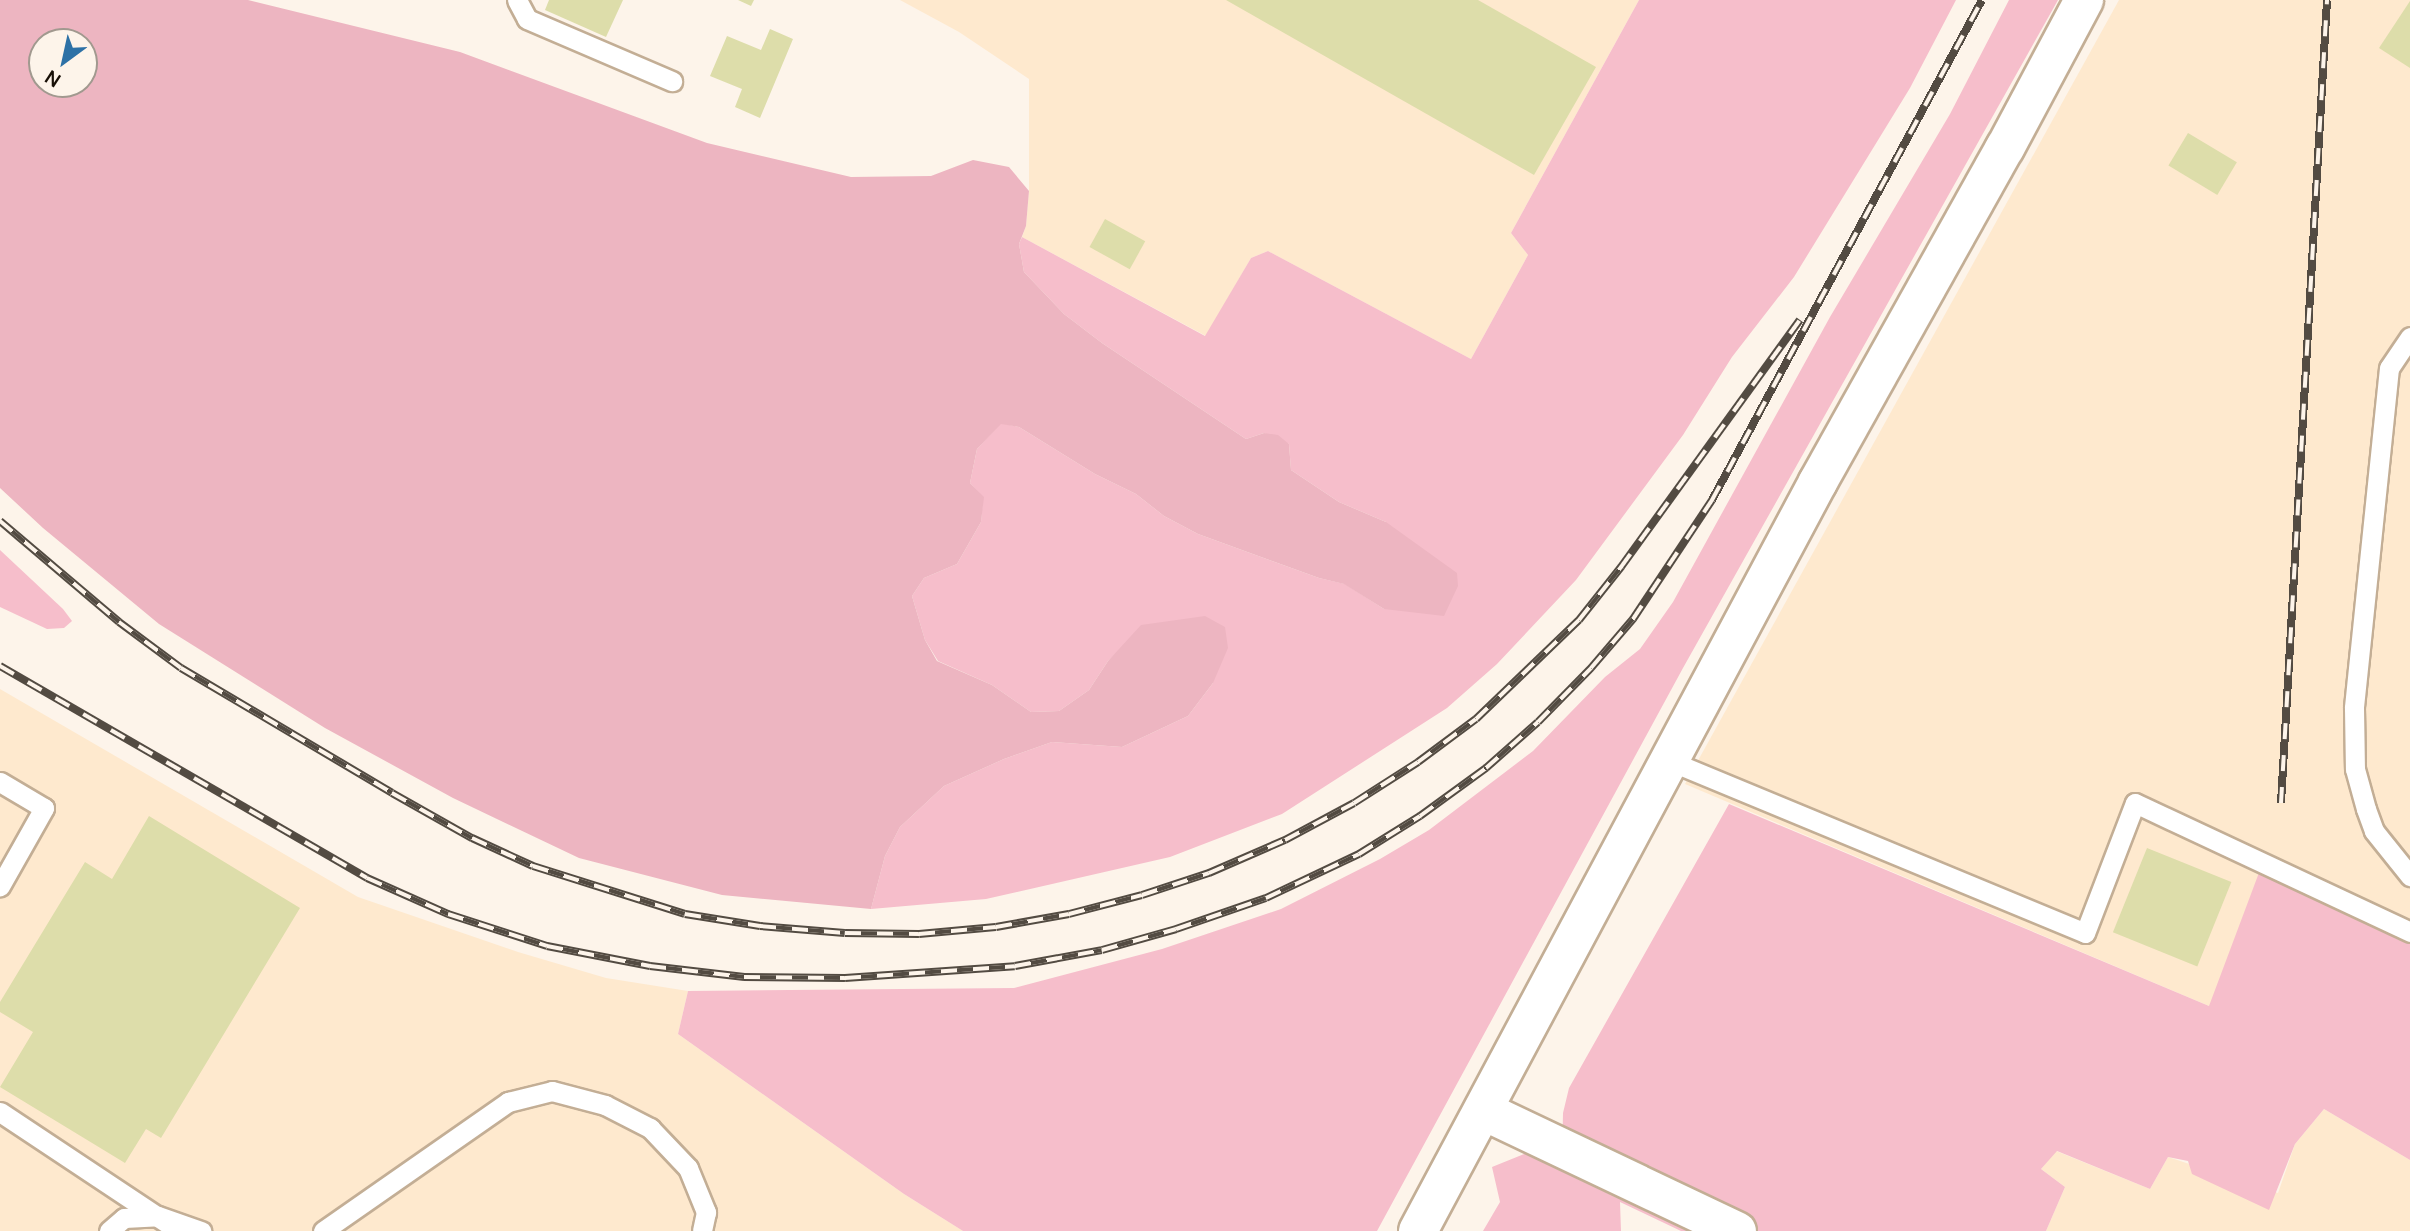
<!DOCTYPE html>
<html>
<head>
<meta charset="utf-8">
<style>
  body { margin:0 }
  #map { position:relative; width:2410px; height:1231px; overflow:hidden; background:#fdf4ea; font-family:Manrope,sans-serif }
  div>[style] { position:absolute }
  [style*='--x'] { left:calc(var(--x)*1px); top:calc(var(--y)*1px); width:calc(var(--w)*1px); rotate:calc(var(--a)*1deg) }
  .built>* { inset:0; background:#fee9ce }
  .green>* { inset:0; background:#f6becb }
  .forest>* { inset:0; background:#edb5c1 }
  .building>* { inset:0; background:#dda; transform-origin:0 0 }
  .roads { filter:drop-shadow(2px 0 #c3ae95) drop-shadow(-2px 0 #c3ae95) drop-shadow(0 2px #c3ae95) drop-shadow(0 -2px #c3ae95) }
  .service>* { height:19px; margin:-9.5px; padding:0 9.5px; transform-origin:9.5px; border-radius:9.5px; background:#fff }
  .minor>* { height:38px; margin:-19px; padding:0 19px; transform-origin:19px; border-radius:19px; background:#fff }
  .rail>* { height:8px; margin-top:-4px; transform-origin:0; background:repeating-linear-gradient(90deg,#fdf4ea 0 16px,#534b42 0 32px); box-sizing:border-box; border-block:2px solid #534b42 }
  span { translate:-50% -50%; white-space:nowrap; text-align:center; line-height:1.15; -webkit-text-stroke:7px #fdf4ea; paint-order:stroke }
  .north { position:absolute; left:28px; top:28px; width:70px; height:70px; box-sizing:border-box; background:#fdf4ea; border:2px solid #a1998f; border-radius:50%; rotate:213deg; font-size:19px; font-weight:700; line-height:28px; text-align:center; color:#181007 }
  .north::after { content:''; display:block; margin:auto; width:24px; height:32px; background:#2d71a6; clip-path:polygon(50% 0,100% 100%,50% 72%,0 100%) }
</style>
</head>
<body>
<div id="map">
  <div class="built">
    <i style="clip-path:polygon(900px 0,1639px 0,1511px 233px,1528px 255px,1471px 359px,1268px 251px,1251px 258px,1206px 336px,1022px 237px,1026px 226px,1029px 191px,1029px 79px,959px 32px)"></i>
    <i style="clip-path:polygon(2119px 0,2410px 0,2410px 941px,2209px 1006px,1685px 784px)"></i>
    <i style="clip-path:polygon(0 689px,358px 897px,518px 952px,606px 978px,688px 991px,678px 1034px,904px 1194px,963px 1231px,0 1231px)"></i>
    <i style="clip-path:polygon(2324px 1109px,2410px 1160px,2410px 1231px,2046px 1231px,2065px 1187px,2041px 1169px,2056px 1151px,2150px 1189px,2168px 1157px,2278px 1193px,2295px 1144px)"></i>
  </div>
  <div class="green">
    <i style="clip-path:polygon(1639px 0,1956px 0,1910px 88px,1794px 277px,1732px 357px,1683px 435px,1576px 580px,1497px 664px,1447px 708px,1282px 814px,1170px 857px,986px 899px,871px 909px,885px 856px,900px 827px,944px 786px,1004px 759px,1052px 742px,1122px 747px,1188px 716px,1213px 683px,1125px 645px,1108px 661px,1089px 690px,1059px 711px,1031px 712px,992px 685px,938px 661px,925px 640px,912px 596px,924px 578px,957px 564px,981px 522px,983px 497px,970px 483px,977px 449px,1001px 423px,1019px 427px,1095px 474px,1136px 494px,1164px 516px,1198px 534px,1319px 578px,1345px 584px,1384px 609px,1386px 522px,1339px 502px,1291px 470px,1289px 444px,1264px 433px,1246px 439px,1102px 343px,1064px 314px,1024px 272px,1019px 244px,1022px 237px,1205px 336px,1251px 258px,1268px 251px,1471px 359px,1528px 255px,1511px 233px)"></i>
    <i style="clip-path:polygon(2009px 0,2058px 0,1683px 668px,1377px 1231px,963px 1231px,904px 1194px,678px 1034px,688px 991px,1014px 988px,1162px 949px,1281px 909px,1380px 859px,1429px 830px,1533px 751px,1605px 677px,1640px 649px,1673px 602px,1830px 317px,1950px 114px)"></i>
    <i style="clip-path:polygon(0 550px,63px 609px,72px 621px,64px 628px,47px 629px,0 607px)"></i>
    <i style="clip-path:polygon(1729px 804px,2209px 1006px,2260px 870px,2410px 941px,2410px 1160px,2324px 1109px,2295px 1144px,2269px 1210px,2192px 1174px,2188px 1161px,2168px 1157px,2150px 1189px,2057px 1151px,2041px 1169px,2065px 1187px,2046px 1231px,1681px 1231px,1620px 1202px,1621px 1231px,1483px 1231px,1500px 1202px,1492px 1167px,1534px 1150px,1562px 1158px,1563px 1113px,1569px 1088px)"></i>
  </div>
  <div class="forest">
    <i style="clip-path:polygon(evenodd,0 0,248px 0,460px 52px,707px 143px,851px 177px,931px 176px,973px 160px,1009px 167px,1029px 191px,1026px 226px,1019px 244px,1024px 272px,1064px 314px,1102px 343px,1246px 439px,1264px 433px,1278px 435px,1289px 444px,1291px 470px,1339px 502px,1386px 522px,1457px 573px,1458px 586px,1444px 616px,1384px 609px,1344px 584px,1319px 578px,1198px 534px,1164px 516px,1136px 494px,1095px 474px,1019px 427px,1001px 424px,977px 449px,970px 483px,984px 497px,981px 522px,957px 564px,924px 578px,912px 596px,925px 640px,937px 661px,992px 685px,1031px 712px,1059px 711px,1089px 690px,1108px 661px,1141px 625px,1205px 616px,1225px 627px,1228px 648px,1213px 683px,1188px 716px,1122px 747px,1052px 742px,1004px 759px,944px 786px,900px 827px,885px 856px,871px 909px,722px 895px,579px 858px,453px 798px,325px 728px,159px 624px,43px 528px,0 488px,0 0,42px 42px,84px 42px,84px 84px,42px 84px,42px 42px)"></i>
  </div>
  <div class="building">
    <i style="clip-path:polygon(549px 0,623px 0,606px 37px,545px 10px)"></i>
    <i style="clip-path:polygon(738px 0,754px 0,751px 6px)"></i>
    <i style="clip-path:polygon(1226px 0,1478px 0,1596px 67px,1534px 175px)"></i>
    <i style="clip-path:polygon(2410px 1px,2410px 68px,2379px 48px)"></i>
    <i style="clip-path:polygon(770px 29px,793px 39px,760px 118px,735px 107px,742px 89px,710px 76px,727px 36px,761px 50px)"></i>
    <i style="left:2188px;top:133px;width:57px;height:38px;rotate:31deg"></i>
    <i style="left:1105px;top:219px;width:46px;height:32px;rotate:29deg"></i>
    <i style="clip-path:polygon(149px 816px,300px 908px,161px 1138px,146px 1129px,125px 1163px,0 1087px,33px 1032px,0 1012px,0 1002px,85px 862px,112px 879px)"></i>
    <i style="left:2147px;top:848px;width:91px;height:91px;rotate:22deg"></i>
  </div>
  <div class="roads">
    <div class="service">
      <i style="--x:517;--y:0;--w:21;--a:62"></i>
      <i style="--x:527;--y:19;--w:158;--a:23.2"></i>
      <i style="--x:2410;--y:337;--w:37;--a:124"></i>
      <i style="--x:2389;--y:368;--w:342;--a:95.9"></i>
      <i style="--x:2354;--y:708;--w:61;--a:89.1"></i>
      <i style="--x:2355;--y:769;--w:41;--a:74.6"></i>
      <i style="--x:2366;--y:809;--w:23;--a:70"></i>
      <i style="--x:2374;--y:831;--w:58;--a:51.3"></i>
      <i style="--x:1670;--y:761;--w:449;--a:22.5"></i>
      <i style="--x:2085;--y:933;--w:139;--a:-69"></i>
      <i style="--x:2135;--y:803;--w:304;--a:25.1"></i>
      <i style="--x:0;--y:782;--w:51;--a:30.6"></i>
      <i style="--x:44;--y:808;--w:90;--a:119.4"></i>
      <i style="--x:0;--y:1112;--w:215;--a:33.6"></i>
      <i style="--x:109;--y:1231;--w:20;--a:-41"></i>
      <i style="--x:124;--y:1218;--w:34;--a:-3"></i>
      <i style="--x:158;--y:1216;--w:46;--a:19.2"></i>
      <i style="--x:323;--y:1231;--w:226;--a:-34.9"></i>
      <i style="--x:508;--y:1102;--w:45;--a:-14"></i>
      <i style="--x:552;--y:1091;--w:55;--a:14.8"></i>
      <i style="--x:605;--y:1105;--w:51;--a:27.1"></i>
      <i style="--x:650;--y:1128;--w:55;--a:46.5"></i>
      <i style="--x:688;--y:1168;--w:48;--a:67.8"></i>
      <i style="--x:706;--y:1212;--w:19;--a:102"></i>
    </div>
    <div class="minor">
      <i style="--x:1484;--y:1111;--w:280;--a:25.4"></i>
      <i style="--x:1418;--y:1231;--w:849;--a:-61.9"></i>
      <i style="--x:1818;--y:482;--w:383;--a:-60.8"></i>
      <i style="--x:2005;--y:148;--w:168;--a:-61.9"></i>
    </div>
  </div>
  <div class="rail">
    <i style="--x:0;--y:521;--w:156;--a:40.3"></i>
    <i style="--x:119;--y:622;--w:77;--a:36.6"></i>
    <i style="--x:181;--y:668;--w:245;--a:30.6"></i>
    <i style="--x:392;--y:793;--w:92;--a:29.4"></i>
    <i style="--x:472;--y:838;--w:67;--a:24.7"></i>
    <i style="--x:533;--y:866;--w:159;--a:17.5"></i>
    <i style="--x:685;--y:914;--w:76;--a:9.1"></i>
    <i style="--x:760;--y:926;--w:85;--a:4.7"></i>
    <i style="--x:845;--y:933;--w:74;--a:0.8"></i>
    <i style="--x:919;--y:934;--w:77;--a:-5.2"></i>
    <i style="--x:996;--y:927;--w:74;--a:-10.1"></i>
    <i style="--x:1069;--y:914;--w:75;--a:-14.6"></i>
    <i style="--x:1142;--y:895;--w:71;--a:-18.2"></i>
    <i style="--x:1209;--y:873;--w:83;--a:-23.5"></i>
    <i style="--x:1285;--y:840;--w:78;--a:-28.2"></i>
    <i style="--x:1354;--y:803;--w:76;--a:-32.6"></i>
    <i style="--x:1418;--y:762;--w:72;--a:-36.6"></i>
    <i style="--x:1476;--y:719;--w:143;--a:-43.9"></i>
    <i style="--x:1579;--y:620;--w:68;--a:-51.6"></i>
    <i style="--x:1621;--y:567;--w:305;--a:-54.1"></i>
    <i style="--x:0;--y:666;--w:424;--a:30"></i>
    <i style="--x:367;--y:878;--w:89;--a:24"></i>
    <i style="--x:448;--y:914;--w:104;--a:17.9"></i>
    <i style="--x:547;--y:946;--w:105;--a:11"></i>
    <i style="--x:650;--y:966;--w:95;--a:6.7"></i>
    <i style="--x:744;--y:977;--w:101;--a:0.6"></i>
    <i style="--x:845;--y:978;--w:170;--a:-4"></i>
    <i style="--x:1015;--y:966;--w:88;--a:-10.4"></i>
    <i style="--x:1102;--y:950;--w:77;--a:-15.8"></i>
    <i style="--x:1176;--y:929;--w:95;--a:-19"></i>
    <i style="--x:1266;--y:898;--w:103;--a:-25.3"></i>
    <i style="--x:1359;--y:854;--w:72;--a:-31.9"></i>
    <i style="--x:1420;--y:816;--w:82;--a:-36"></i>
    <i style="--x:1486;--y:768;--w:69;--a:-41.5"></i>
    <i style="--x:1538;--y:722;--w:76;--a:-45.5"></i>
    <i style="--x:1591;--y:668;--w:65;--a:-49.4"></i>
    <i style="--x:1633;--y:619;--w:143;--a:-56.4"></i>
    <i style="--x:1712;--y:500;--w:568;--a:-61.63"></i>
    <i style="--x:2281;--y:803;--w:804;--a:-86.72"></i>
  </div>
  <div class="north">N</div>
</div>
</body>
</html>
